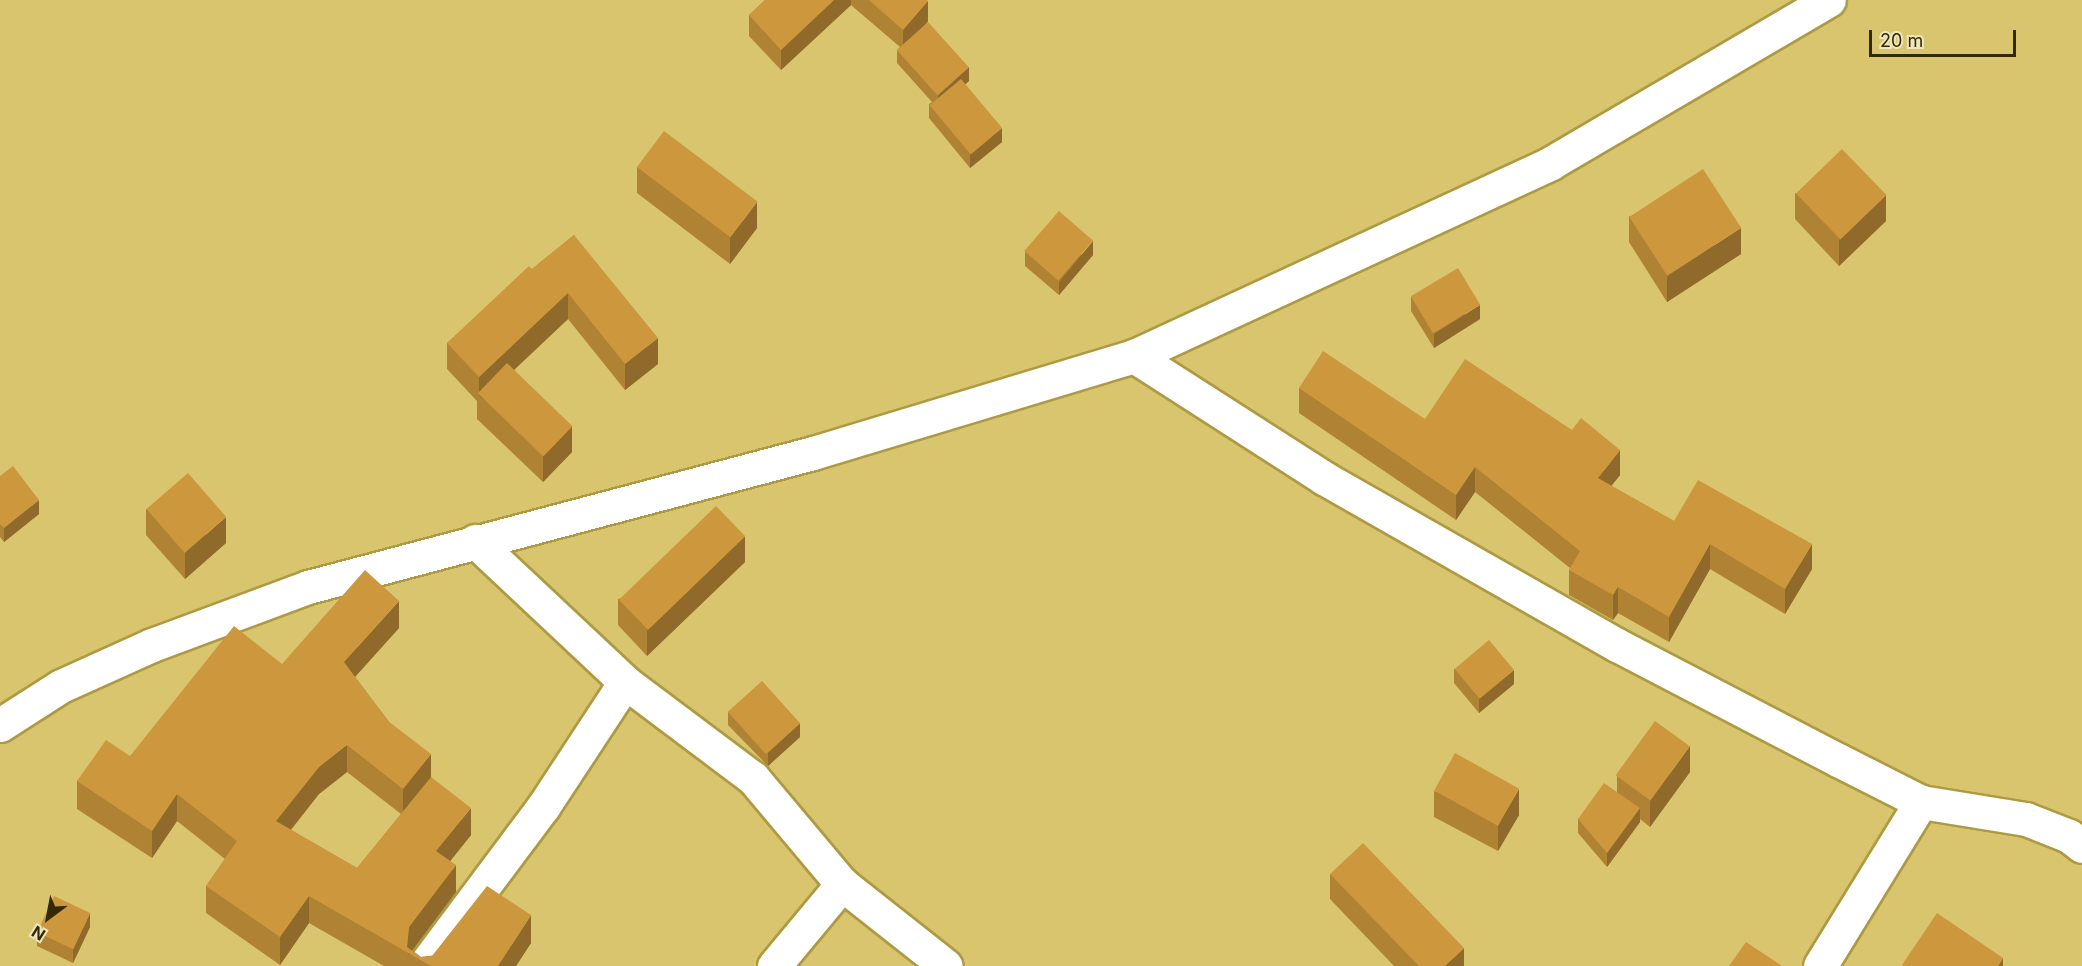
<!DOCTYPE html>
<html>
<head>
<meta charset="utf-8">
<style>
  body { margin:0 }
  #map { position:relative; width:2082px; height:966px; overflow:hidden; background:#d9c56e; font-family:Inter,sans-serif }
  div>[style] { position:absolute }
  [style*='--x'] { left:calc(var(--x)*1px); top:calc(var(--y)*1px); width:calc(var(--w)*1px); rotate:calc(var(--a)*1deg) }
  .roads { filter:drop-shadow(2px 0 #ae9a43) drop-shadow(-2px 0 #ae9a43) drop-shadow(0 2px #ae9a43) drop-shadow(0 -2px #ae9a43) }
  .minor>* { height:33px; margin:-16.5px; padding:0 16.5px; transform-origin:16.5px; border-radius:16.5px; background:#fff }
  .wall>* { inset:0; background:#b08234 }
  .shaded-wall>* { inset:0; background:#906a2b }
  .building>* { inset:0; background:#cd973d; transform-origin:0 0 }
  span { translate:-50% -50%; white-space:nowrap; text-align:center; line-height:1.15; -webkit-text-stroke:4.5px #efe6bd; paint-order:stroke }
  .north { position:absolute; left:18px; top:888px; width:60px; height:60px; -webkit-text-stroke:4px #efe6bd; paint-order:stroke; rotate:212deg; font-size:16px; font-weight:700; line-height:24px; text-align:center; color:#332a04 }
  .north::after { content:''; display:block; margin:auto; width:21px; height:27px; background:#332a04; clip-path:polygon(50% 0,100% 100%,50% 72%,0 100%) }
  .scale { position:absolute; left:1869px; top:30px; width:147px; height:27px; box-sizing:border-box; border:3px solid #332a04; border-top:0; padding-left:8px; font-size:18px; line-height:21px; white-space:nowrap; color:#332a04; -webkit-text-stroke:4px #efe6bd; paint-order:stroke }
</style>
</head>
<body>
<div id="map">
  <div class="roads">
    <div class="minor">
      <i style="--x:1134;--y:356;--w:226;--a:32.7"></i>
      <i style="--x:1324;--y:478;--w:337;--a:29.7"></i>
      <i style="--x:1617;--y:645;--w:249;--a:27.5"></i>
      <i style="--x:1838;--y:760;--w:93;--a:26.8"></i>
      <i style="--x:1921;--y:802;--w:106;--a:9.2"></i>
      <i style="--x:2026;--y:819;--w:46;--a:21.6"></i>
      <i style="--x:2069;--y:836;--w:16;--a:38"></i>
      <i style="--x:475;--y:541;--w:206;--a:43.2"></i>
      <i style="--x:625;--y:682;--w:160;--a:36.9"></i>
      <i style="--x:753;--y:778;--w:138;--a:50"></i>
      <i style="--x:842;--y:884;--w:132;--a:38.3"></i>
      <i style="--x:0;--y:725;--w:72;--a:-32.6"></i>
      <i style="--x:61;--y:686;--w:100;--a:-24.3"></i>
      <i style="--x:152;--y:645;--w:166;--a:-20.4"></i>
      <i style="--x:308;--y:587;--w:522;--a:-14.86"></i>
      <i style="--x:813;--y:453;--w:335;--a:-16.8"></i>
      <i style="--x:1134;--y:356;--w:459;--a:-24.8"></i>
      <i style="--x:1551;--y:163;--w:322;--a:-30.4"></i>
      <i style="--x:424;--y:966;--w:199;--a:-53.2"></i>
      <i style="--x:543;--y:807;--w:149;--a:-56.7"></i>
      <i style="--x:774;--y:966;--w:107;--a:-50.3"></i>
      <i style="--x:1820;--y:966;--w:193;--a:-58.4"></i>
    </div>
  </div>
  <div class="wall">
    <i style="clip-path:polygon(765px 0,927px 0,928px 21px,927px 23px,969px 81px,965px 84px,1002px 142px,970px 168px,929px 118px,929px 104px,932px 102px,897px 63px,897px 50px,900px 47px,851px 5px,781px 70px,749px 36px,749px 15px)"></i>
    <i style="clip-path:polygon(637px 167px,757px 228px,730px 264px,637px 193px)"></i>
    <i style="clip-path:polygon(1795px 193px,1886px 221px,1839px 266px,1795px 219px)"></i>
    <i style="clip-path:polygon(1629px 216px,1741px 254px,1667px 302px,1629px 242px)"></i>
    <i style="clip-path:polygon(574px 235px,658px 364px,625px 390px,568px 319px,514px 370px,572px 452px,543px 482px,477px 419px,477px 401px,447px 369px,447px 343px,532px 269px)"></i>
    <i style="clip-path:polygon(1025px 252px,1093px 255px,1059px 295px,1025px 266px)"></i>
    <i style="clip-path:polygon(1411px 297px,1480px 319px,1434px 348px,1411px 311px)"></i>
    <i style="clip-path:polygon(1299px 388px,1425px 419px,1620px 475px,1611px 486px,1674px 521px,1812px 569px,1785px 614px,1710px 569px,1669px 642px,1618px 613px,1613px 620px,1569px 595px,1569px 570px,1570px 568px,1475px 492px,1456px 520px,1299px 413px)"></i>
    <i style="clip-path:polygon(0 476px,39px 514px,4px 542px,0 537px)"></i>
    <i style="clip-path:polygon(146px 509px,226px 543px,185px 579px,146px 535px)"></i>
    <i style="clip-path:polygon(745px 562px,647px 656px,618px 625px,618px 599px)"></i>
    <i style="clip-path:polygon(evenodd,399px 628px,355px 677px,431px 777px,471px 835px,450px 861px,456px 892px,412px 950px,421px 957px,531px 943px,516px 966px,384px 966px,309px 923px,280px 965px,206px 913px,206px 886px,225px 859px,177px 821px,152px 858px,77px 809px,77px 781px,399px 628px,347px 772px,401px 814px,357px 868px,291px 830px,319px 794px,347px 772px)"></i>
    <i style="clip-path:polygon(1454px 669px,1514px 684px,1479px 713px,1454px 683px)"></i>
    <i style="clip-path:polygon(728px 712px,800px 737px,768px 766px,728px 725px)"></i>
    <i style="clip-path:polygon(1690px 772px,1650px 827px,1640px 819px,1640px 822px,1607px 867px,1578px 833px,1578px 819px,1617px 792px,1617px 776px)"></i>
    <i style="clip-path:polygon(1434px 791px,1519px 815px,1498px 851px,1434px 817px)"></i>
    <i style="clip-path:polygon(1330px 874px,1464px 966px,1394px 966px,1330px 899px)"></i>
    <i style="clip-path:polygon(90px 927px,73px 963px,37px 946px,37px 932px)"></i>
  </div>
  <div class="shaded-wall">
    <i style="clip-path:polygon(834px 0,851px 0,851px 5px,781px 70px,781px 50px)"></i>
    <i style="clip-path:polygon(928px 1px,928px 21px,903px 50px,903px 30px)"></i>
    <i style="clip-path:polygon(969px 67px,969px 81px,938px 109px,938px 95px)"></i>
    <i style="clip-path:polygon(1002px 128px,1002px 142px,970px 168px,970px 154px)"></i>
    <i style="clip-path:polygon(1886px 195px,1886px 221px,1839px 266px,1839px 240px)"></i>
    <i style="clip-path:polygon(757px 202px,757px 228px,730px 264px,730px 238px)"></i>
    <i style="clip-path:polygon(1741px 228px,1741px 254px,1667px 302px,1667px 276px)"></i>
    <i style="clip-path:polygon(1093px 241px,1093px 255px,1059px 295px,1059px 282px)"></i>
    <i style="clip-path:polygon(568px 293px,568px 319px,483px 399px,479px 395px,479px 377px)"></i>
    <i style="clip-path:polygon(1480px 305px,1480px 319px,1434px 348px,1434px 334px)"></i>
    <i style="clip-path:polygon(658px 338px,658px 364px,625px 390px,625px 364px)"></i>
    <i style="clip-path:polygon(572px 426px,572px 452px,543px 482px,543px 456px)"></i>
    <i style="clip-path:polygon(1620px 450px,1620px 475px,1598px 503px,1598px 478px)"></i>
    <i style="clip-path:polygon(1475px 467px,1475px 492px,1456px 520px,1456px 495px)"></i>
    <i style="clip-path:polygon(39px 500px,39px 514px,4px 542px,4px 528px)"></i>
    <i style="clip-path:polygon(226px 517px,226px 543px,185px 579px,185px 553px)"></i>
    <i style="clip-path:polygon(745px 536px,745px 562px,647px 656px,647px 630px)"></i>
    <i style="clip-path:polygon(1710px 544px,1710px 569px,1669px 642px,1669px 617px)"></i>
    <i style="clip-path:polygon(1812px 544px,1812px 569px,1785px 614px,1785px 589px)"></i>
    <i style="clip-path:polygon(1618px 587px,1618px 613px,1613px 620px,1613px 595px)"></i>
    <i style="clip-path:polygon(399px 601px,399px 628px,344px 689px,344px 662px)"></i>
    <i style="clip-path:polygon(1514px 670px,1514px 684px,1479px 713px,1479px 699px)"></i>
    <i style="clip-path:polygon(800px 723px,800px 737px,768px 766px,768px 753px)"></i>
    <i style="clip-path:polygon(347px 745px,347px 772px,319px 794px,276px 848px,276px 821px,319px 767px)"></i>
    <i style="clip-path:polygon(1690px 746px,1690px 772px,1650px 827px,1650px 801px)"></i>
    <i style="clip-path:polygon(431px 754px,431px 781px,403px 816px,403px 789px)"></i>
    <i style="clip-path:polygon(1519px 789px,1519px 815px,1498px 851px,1498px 825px)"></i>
    <i style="clip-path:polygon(177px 794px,177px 821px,152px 858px,152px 831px)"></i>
    <i style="clip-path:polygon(471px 808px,471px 835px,436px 879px,436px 851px)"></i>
    <i style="clip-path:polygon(1640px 808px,1640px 822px,1607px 867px,1607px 853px)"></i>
    <i style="clip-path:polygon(456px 865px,456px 892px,409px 955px,407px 947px,409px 927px)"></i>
    <i style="clip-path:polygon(309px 896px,309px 923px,280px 965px,280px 937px)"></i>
    <i style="clip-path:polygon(90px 913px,90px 927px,73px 963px,73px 949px)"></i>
    <i style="clip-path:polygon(531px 915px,531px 943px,516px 966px,498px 966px)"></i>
    <i style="clip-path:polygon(1464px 948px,1464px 966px,1445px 966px)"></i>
    <i style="clip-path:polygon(2003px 958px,2003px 966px,1998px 966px)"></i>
  </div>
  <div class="building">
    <i style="clip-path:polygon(765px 0,834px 0,781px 50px,749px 15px)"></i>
    <i style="clip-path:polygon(869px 0,927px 0,928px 1px,903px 30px)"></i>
    <i style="left:928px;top:22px;width:61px;height:42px;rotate:48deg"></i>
    <i style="left:961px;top:79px;width:64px;height:41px;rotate:50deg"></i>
    <i style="left:664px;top:131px;width:117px;height:45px;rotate:37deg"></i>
    <i style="left:1842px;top:149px;width:64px;height:64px;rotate:46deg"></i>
    <i style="left:1703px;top:169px;width:70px;height:88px;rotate:57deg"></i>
    <i style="left:1059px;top:211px;width:45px;height:53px;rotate:41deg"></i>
    <i style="clip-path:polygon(574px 235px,658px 338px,625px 364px,568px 293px,479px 377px,447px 343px,529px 266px,532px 269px)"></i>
    <i style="left:1458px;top:268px;width:43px;height:55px;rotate:59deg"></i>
    <i style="clip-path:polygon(1323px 351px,1425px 419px,1465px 359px,1572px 430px,1581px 418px,1620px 450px,1598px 478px,1674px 521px,1698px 480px,1812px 544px,1785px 589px,1710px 544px,1669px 617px,1618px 587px,1613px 595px,1569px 570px,1580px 551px,1475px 467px,1456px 495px,1299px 388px)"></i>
    <i style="left:507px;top:363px;width:91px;height:42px;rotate:44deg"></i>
    <i style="clip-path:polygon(13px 466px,39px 500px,4px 528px,0 524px,0 476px)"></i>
    <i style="left:188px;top:473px;width:58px;height:55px;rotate:49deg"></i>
    <i style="left:716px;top:506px;width:42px;height:135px;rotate:46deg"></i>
    <i style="clip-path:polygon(365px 570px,399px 601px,344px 662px,388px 721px,431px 754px,403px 789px,347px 745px,319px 767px,276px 821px,357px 868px,431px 777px,471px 808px,436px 851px,456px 865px,409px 927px,407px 947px,421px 957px,432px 956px,487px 886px,531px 915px,498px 966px,431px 966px,309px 896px,280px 937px,206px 886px,237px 841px,177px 794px,152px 831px,77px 781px,106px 740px,130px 756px,234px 626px,282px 664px)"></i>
    <i style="left:1489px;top:640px;width:39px;height:45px;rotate:50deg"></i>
    <i style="left:762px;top:681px;width:57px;height:46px;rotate:48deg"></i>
    <i style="left:1655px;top:721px;width:43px;height:67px;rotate:36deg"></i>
    <i style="left:1455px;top:753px;width:73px;height:43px;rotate:29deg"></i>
    <i style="clip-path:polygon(1604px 783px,1640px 808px,1607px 853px,1578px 819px)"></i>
    <i style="clip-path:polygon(1363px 843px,1464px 948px,1445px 966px,1419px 966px,1330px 874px)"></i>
    <i style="left:54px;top:896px;width:40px;height:40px;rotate:25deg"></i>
    <i style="clip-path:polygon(1937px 913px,2003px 958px,1998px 966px,1904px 966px,1902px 965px)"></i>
    <i style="clip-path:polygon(1746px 942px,1782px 966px,1729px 966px)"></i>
  </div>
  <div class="north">N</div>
  <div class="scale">20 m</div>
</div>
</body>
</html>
